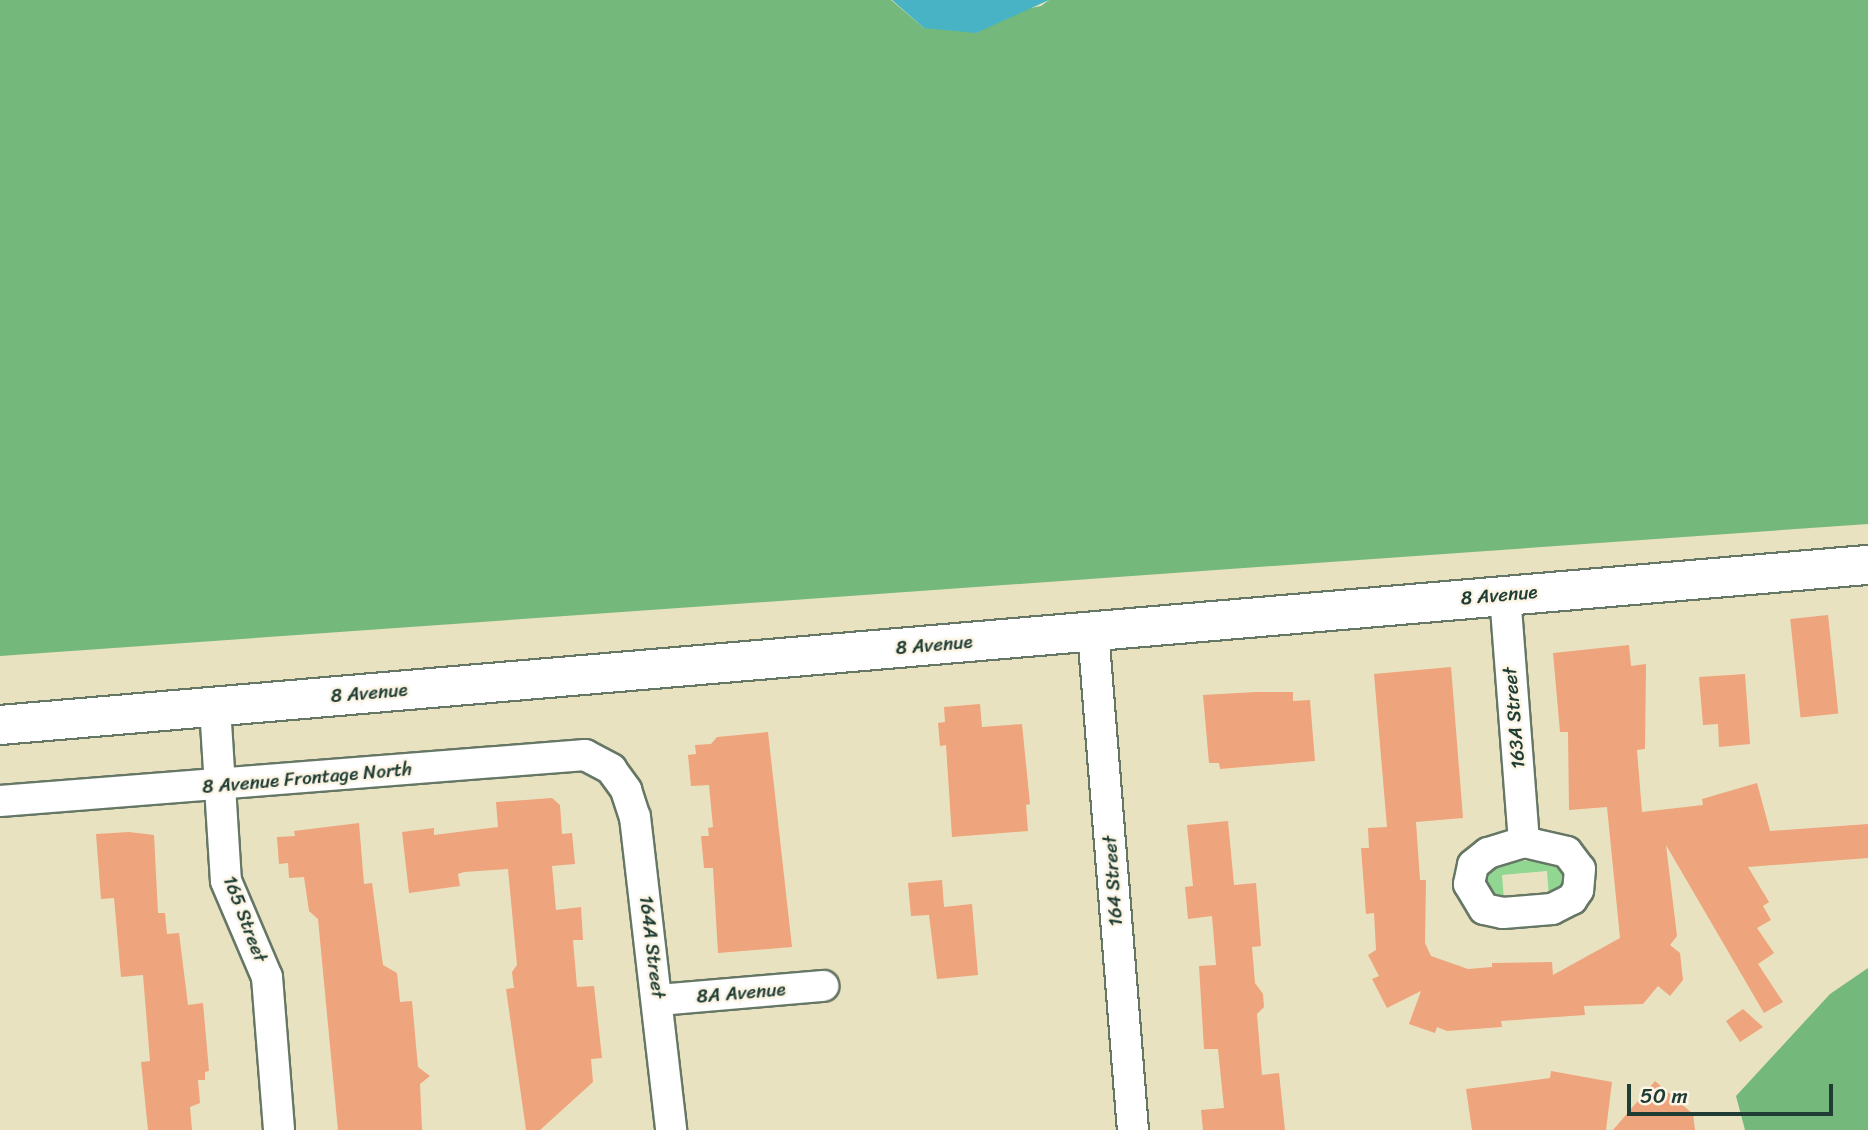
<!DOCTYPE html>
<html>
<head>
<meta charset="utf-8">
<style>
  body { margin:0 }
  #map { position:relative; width:1868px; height:1130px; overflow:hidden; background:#e9e2c0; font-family:Sriracha,sans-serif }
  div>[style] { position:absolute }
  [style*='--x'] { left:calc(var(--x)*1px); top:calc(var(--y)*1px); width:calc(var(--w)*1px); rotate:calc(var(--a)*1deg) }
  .green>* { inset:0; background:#91d792 }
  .forest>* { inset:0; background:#74b87c }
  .water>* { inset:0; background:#48b3c5 }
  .building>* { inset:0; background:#eea47c; transform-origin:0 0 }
  .roads { filter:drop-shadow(2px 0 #667765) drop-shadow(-2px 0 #667765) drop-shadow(0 2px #667765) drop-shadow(0 -2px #667765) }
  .minor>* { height:30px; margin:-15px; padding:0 15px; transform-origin:15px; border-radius:15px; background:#fff }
  .secondary>* { height:38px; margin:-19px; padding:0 19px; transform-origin:19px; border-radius:19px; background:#fff }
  span { translate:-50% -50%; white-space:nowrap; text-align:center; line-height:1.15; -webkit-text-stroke:5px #fcf5e5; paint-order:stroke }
  .street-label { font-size:19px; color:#1f3d34 }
  .scale { position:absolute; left:1627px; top:1084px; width:206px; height:32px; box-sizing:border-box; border:4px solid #1f3d34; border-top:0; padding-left:9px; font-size:21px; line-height:24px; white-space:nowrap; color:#1f3d34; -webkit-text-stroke:5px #fcf5e5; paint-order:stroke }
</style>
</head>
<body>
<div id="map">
  <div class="green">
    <i style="clip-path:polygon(1547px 859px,1563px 867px,1567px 879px,1562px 890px,1549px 896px,1547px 871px,1502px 875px,1504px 900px,1493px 897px,1484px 883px,1486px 872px,1501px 863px)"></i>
  </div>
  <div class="forest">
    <i style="clip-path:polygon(0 0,891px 0,924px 28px,1041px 6px,1049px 0,1868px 0,1868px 524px,0 656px)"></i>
    <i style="clip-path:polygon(1868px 968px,1868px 1130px,1745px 1130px,1736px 1096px,1830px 994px)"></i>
  </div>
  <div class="water">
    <i style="clip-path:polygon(892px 0,1049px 0,976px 33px,924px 28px)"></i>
  </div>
  <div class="building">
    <i style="left:1828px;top:615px;width:99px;height:38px;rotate:84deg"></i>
    <i style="clip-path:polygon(1629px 645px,1631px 666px,1646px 664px,1645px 749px,1637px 750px,1642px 812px,1703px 805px,1702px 799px,1757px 783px,1770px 831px,1868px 824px,1868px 858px,1748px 867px,1769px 902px,1763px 906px,1771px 920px,1757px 928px,1774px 953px,1758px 964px,1783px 1002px,1764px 1013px,1666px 845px,1677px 936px,1670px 945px,1680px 953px,1683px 980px,1670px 996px,1658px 986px,1643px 1004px,1584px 1006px,1585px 1015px,1501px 1021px,1502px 1027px,1447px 1031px,1437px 1027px,1435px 1033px,1409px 1024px,1421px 991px,1387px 1008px,1372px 979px,1379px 976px,1368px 955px,1376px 950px,1374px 913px,1366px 914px,1361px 848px,1369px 848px,1368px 828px,1387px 827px,1374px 674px,1451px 667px,1463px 818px,1416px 822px,1420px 880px,1426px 880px,1425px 943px,1431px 956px,1468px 969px,1492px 967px,1492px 963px,1552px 962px,1553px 975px,1620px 938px,1607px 807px,1569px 810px,1568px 732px,1560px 732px,1553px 653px)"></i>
    <i style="clip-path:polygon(1745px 674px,1750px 744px,1719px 747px,1718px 724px,1703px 725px,1699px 677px)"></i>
    <i style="clip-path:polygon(1256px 692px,1293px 692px,1293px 701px,1310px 700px,1315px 761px,1220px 769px,1219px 763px,1209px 763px,1203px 695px)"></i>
    <i style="clip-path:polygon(980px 704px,982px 727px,1022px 724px,1030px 804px,1026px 805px,1028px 831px,952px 837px,946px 745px,940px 746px,938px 723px,945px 722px,944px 707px)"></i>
    <i style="clip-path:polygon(768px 732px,792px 947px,718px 953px,713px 868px,704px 868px,701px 836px,709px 836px,708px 828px,713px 827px,709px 785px,691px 786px,688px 755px,696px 754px,695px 745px,711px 744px,717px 737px)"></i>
    <i style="clip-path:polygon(552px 798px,560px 805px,562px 834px,572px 833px,575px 864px,552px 866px,556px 910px,581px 907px,583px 940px,573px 940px,577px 987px,594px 986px,602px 1058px,591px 1059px,593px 1082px,540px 1130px,526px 1130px,506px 989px,514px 988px,512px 972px,517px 965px,508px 869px,464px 872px,458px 874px,460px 886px,409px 893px,402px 832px,434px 828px,434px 835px,498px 827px,496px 802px)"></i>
    <i style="clip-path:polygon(1228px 821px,1234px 885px,1256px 883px,1261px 946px,1252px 947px,1255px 983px,1263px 994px,1264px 1007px,1257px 1014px,1262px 1075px,1279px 1073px,1285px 1130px,1203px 1130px,1201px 1110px,1224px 1108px,1218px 1049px,1204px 1049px,1199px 966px,1216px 965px,1212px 916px,1188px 919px,1185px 887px,1193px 886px,1187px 825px)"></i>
    <i style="clip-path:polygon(359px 823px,364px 884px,372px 883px,383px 965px,397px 973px,400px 1002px,412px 1001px,418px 1067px,430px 1076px,420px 1084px,422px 1130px,338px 1130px,318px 919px,309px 911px,304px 877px,289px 878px,288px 863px,279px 864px,277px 837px,295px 836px,294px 831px)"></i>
    <i style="clip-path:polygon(129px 832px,154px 835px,158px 913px,165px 913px,167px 934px,179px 933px,188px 1005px,203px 1003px,209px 1071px,205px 1072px,205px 1080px,198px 1080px,200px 1103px,190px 1107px,192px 1130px,148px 1130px,141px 1062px,150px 1061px,143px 975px,121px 977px,114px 898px,101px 899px,96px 834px)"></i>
    <i style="clip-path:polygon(942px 880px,944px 907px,972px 904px,978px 975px,937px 979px,929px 915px,911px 916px,908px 883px)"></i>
    <i style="clip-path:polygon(1743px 1009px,1763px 1027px,1740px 1042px,1726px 1021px)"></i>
    <i style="clip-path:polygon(1551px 1071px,1612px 1082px,1606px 1130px,1472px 1130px,1466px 1089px,1550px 1078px)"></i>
    <i style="clip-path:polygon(1655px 1081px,1693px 1114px,1695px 1130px,1613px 1130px)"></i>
  </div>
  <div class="roads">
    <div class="minor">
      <i style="--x:1505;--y:595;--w:248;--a:85.6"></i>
      <i style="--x:1093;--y:631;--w:501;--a:85.42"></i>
      <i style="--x:215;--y:707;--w:174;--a:86.4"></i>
      <i style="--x:226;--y:881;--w:104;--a:66.9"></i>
      <i style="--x:267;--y:977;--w:153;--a:85.5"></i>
      <i style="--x:0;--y:801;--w:587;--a:-4.5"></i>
      <i style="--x:585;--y:755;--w:30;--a:28"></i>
      <i style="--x:611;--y:769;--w:26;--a:54"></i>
      <i style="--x:626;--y:790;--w:28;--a:72"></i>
      <i style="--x:635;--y:817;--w:315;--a:83.4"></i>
      <i style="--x:1524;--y:842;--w:44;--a:13.1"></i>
      <i style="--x:1567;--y:852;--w:21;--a:53"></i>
      <i style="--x:1580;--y:869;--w:21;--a:95"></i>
      <i style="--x:1578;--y:890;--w:11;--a:124"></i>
      <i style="--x:1572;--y:899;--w:22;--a:153"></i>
      <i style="--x:1552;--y:909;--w:49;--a:175.3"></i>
      <i style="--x:1503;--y:913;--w:19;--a:-168"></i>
      <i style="--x:1484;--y:909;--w:29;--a:-121"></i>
      <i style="--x:1469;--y:884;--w:19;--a:-78"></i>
      <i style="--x:1473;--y:865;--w:19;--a:-39"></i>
      <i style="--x:1488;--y:853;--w:38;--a:-17"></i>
      <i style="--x:659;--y:1000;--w:165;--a:-4.9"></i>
    </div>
    <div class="secondary">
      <i style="--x:0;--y:725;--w:1875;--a:-4.9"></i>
    </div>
  </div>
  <div class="street-label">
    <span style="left:1499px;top:595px;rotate:-5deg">8 Avenue</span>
    <span style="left:934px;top:645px;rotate:-5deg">8 Avenue</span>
    <span style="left:369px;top:693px;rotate:-5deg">8 Avenue</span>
    <span style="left:1514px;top:718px;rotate:-95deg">163A Street</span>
    <span style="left:307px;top:778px;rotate:-5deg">8 Avenue Frontage North</span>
    <span style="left:1113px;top:881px;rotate:-94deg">164 Street</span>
    <span style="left:245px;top:919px;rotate:69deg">165 Street</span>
    <span style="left:652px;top:947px;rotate:83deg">164A Street</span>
    <span style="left:741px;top:993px;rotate:-5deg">8A Avenue</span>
  </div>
  <div class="scale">50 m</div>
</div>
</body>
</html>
